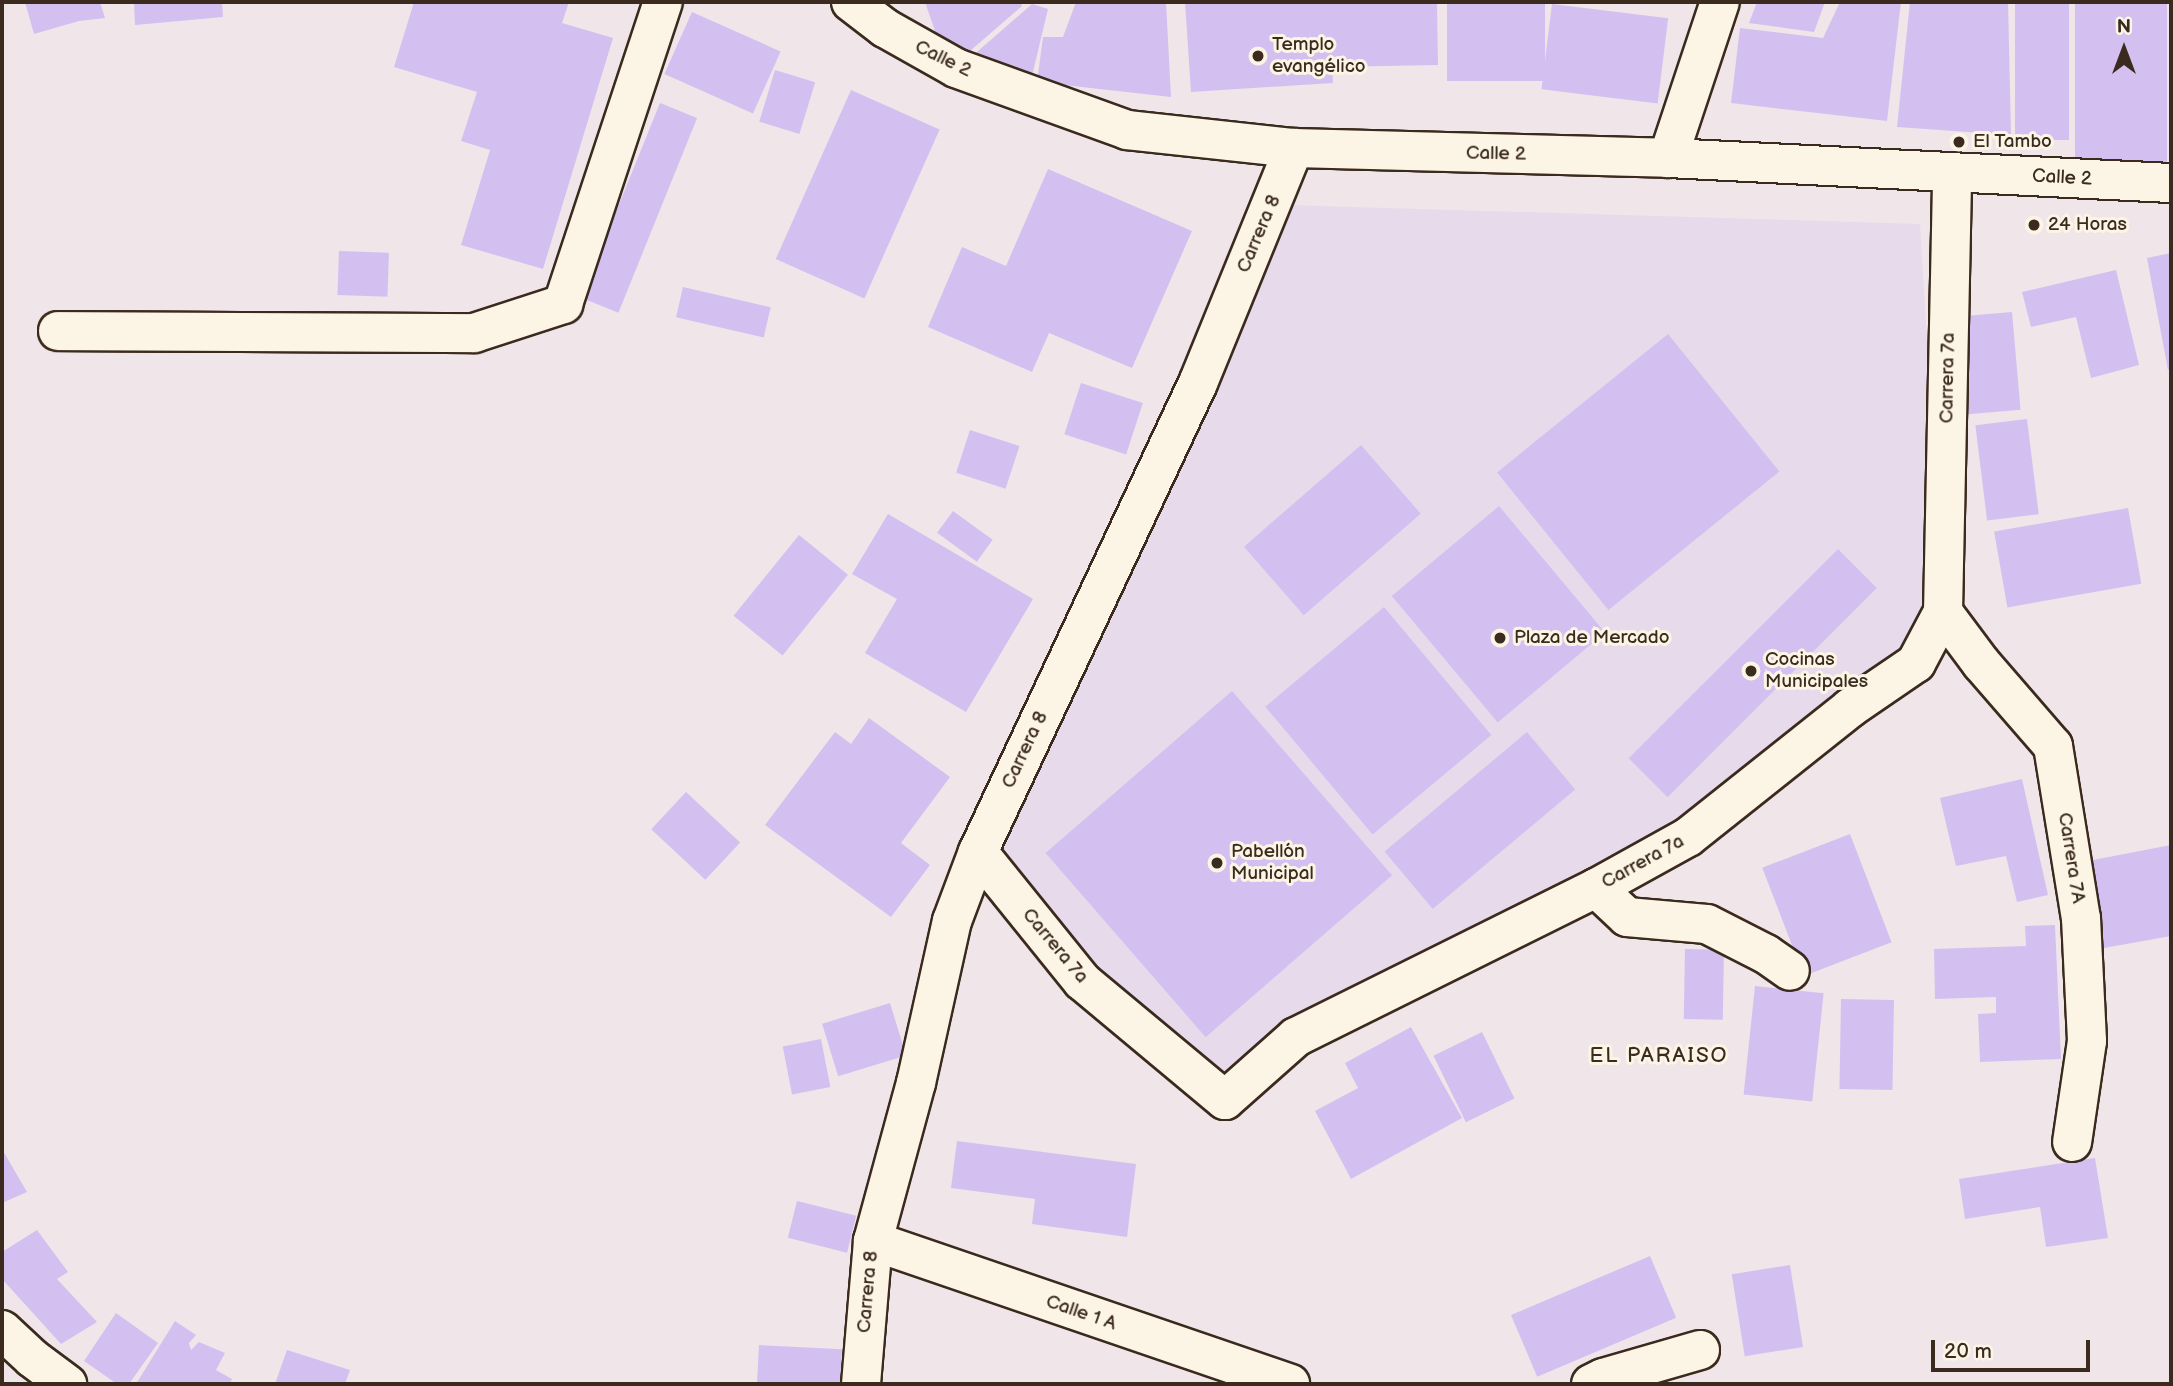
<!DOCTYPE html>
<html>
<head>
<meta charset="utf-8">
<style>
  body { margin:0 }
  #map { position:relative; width:2173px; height:1386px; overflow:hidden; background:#f0e5e9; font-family:"Balsamiq Sans",sans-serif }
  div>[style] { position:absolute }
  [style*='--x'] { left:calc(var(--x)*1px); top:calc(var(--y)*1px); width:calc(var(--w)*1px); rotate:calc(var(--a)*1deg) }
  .built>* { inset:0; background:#e7daeb }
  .building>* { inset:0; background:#d3c0f1; transform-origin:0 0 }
  .roads { filter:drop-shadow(2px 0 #3b2a1e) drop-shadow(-2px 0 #3b2a1e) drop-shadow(0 2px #3b2a1e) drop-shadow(0 -2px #3b2a1e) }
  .minor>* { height:38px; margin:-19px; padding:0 19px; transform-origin:19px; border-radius:19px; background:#fcf5e5 }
  .tertiary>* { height:38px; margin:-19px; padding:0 19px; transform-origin:19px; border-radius:19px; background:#fcf5e5 }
  .dots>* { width:19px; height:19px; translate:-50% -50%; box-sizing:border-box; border:4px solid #fcf5e5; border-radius:50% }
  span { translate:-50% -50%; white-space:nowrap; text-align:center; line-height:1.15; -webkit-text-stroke:6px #fcf5e5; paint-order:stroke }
  .poi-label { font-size:19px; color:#3b2a1e }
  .left { translate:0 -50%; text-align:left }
  .street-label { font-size:19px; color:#3b2a1e }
  .neighbourhood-label { font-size:21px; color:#3b2a1e; letter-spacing:2px }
  .frame { position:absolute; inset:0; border:4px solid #3b2a1e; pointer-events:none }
  .north { position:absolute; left:2089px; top:14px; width:70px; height:70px; -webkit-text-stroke:5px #fcf5e5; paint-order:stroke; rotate:0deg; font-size:19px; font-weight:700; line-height:28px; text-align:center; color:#3b2a1e }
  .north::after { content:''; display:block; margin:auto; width:24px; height:32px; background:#3b2a1e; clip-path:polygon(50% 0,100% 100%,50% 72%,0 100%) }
  .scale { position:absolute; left:1931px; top:1340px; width:159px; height:32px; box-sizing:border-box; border:4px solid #3b2a1e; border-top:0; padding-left:9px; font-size:21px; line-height:24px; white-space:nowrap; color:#3b2a1e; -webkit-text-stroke:5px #fcf5e5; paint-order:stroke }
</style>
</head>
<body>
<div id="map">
  <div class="built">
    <i style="clip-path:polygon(1255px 204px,1920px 224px,1943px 612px,1916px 663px,1688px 837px,1296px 1037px,1225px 1100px,978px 852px)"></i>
  </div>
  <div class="building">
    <i style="clip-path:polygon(25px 2px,100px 2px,105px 18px,79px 21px,34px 34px)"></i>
    <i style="clip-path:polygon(134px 2px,222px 2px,223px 17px,135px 25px)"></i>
    <i style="clip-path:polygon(414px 2px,569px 2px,562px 23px,613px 38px,543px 269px,461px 245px,490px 150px,461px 141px,477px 92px,394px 67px)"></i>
    <i style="clip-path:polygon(925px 2px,1020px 2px,1022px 6px,963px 57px,936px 34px)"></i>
    <i style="clip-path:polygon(1076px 2px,1166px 2px,1171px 97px,1037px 82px,1043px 37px,1063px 37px)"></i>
    <i style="clip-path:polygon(1185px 2px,1437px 2px,1438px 65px,1332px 67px,1333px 83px,1191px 92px)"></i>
    <i style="left:1447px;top:2px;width:98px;height:79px"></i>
    <i style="clip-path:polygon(1757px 2px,1825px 2px,1814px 32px,1749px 23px)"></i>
    <i style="clip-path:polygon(1840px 2px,1901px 2px,1887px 121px,1731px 103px,1740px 28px,1823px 38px)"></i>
    <i style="clip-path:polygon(1910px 2px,2008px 2px,2011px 135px,1897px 127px)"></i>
    <i style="left:2015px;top:2px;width:54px;height:138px"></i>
    <i style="left:2075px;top:2px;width:92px;height:164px"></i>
    <i style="clip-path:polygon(1032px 4px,1048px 9px,1032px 76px,970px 58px)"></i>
    <i style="left:1552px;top:4px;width:117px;height:86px;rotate:7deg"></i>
    <i style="left:692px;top:12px;width:97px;height:68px;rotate:24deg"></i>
    <i style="left:775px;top:70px;width:42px;height:54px;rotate:17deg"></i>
    <i style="left:851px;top:90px;width:97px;height:185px;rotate:24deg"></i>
    <i style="left:660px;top:103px;width:40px;height:210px;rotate:22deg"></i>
    <i style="clip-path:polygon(1048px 169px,1192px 231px,1132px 368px,1049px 333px,1032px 372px,928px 327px,962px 247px,1006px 266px)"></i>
    <i style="left:339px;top:251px;width:50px;height:44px;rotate:2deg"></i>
    <i style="clip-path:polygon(2171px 253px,2171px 369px,2168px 370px,2147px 258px)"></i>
    <i style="clip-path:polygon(2116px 270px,2139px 365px,2091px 378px,2076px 317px,2031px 327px,2022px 292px)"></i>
    <i style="left:683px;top:287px;width:90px;height:31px;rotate:13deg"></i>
    <i style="left:2012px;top:312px;width:98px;height:53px;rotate:85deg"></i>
    <i style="left:1668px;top:334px;width:177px;height:220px;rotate:51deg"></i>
    <i style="left:1081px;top:383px;width:65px;height:54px;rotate:18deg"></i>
    <i style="left:2027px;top:419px;width:96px;height:52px;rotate:83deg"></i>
    <i style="left:970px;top:430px;width:52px;height:45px;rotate:18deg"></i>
    <i style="left:1361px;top:445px;width:91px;height:155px;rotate:49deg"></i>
    <i style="left:1499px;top:506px;width:165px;height:140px;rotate:50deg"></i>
    <i style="left:2128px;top:508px;width:77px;height:136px;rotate:80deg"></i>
    <i style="left:953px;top:511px;width:49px;height:27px;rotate:36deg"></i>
    <i style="clip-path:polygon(888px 514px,1033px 599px,966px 712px,865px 653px,897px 599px,852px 574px)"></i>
    <i style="left:799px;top:535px;width:63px;height:104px;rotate:39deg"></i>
    <i style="left:1838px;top:549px;width:55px;height:296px;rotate:45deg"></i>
    <i style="left:1384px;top:607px;width:167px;height:155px;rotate:50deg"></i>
    <i style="left:1232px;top:691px;width:244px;height:247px;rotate:49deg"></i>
    <i style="clip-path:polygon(869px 718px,950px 777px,901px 843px,930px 865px,891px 917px,765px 825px,835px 732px,851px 744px)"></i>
    <i style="left:1527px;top:732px;width:75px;height:186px;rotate:50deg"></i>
    <i style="clip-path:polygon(2022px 779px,2048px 895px,2017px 902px,2006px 856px,1956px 866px,1940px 798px)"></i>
    <i style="left:686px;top:792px;width:74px;height:51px;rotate:43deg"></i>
    <i style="left:1850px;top:834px;width:116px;height:94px;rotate:69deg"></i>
    <i style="clip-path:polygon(2171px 845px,2171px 936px,2104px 948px,2088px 861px)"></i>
    <i style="clip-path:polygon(2055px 925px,2061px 1059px,1980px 1062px,1978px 1014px,1996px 1013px,1996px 997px,1935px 999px,1934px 949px,2026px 946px,2025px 926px)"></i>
    <i style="left:1685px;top:949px;width:39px;height:70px;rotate:1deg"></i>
    <i style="left:1755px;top:986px;width:69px;height:109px;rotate:6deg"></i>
    <i style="left:1841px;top:999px;width:53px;height:90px;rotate:1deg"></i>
    <i style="left:890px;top:1003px;width:55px;height:71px;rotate:73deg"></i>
    <i style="clip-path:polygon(1411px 1027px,1462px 1118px,1351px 1179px,1315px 1111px,1358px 1088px,1345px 1063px)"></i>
    <i style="left:1482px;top:1032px;width:74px;height:54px;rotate:64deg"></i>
    <i style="left:821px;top:1039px;width:49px;height:39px;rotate:79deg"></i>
    <i style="clip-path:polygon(957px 1141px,1136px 1164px,1127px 1237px,1032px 1224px,1035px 1199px,951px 1188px)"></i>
    <i style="clip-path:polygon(2px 1149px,27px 1192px,2px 1203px)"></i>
    <i style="clip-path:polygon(2095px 1158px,2108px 1238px,2046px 1247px,2040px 1207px,1965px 1219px,1959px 1179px)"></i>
    <i style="left:797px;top:1201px;width:61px;height:38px;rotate:14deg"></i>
    <i style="clip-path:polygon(37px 1230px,68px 1272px,57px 1279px,97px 1322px,61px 1344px,2px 1279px,2px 1252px)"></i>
    <i style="left:1650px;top:1256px;width:67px;height:151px;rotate:67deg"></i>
    <i style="left:1790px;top:1265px;width:83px;height:59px;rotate:81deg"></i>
    <i style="clip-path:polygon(116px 1313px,158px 1343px,129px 1384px,117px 1384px,84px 1361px)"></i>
    <i style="clip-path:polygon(175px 1321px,196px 1335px,189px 1343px,191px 1350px,199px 1342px,225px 1353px,216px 1370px,232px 1379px,230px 1384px,136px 1384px)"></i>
    <i style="left:759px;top:1345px;width:83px;height:39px;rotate:3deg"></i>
    <i style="clip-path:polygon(287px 1350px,350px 1370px,345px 1384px,275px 1384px)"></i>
  </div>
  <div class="roads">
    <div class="minor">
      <i style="--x:1668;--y:158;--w:164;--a:-71.6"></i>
      <i style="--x:58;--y:331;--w:416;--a:0.3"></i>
      <i style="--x:474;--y:333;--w:94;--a:-18"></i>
      <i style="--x:563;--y:304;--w:318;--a:-71.7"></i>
      <i style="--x:1943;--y:612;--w:64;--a:53.3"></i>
      <i style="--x:1981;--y:663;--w:110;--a:49.1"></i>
      <i style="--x:2053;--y:746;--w:174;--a:80.8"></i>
      <i style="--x:2081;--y:918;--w:123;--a:87.2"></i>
      <i style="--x:2087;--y:1041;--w:102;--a:98.4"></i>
      <i style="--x:978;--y:852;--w:166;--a:51.1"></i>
      <i style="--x:1082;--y:981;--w:186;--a:39.8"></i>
      <i style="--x:1225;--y:1100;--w:95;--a:-41.6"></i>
      <i style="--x:1296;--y:1037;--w:335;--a:-26.4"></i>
      <i style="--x:1596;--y:888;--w:105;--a:-29"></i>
      <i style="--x:1688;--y:837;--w:207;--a:-38.5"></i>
      <i style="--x:1850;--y:708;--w:80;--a:-34.3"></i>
      <i style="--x:1916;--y:663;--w:58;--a:-62.1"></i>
      <i style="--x:1943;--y:612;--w:440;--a:-88.8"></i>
      <i style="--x:1596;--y:888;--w:42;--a:43.1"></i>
      <i style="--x:1627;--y:917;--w:80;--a:5"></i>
      <i style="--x:1707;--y:924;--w:66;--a:27"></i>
      <i style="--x:1766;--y:954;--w:29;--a:35"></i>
      <i style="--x:873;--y:1241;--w:441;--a:18.9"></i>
      <i style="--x:2;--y:1330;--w:41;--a:43"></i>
      <i style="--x:32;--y:1358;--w:44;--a:36.6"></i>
      <i style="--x:861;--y:1384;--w:144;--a:-85.2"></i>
      <i style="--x:873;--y:1241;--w:164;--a:-74.8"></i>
      <i style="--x:916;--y:1083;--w:166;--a:-77.5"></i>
      <i style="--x:952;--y:921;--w:74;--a:-69.4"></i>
      <i style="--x:978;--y:852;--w:518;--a:-64.87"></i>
      <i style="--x:1198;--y:383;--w:254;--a:-67.8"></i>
      <i style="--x:1591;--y:1384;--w:13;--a:-27"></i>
      <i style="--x:1603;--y:1378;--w:101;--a:-16.1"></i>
    </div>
    <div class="tertiary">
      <i style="--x:851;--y:2;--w:43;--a:37.4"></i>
      <i style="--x:885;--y:28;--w:81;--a:29.4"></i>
      <i style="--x:956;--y:68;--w:182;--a:19.9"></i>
      <i style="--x:1127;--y:130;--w:168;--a:6.2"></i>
      <i style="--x:1294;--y:148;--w:374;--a:1.5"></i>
      <i style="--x:1668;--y:158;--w:504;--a:2.85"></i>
    </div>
  </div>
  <div class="dots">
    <i style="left:1258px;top:56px;background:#3b2a1e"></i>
    <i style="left:1959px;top:142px;background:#3b2a1e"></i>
    <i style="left:2034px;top:225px;background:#3b2a1e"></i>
    <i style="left:1500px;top:638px;background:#3b2a1e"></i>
    <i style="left:1751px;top:671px;background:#3b2a1e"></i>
    <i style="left:1217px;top:863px;background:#3b2a1e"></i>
  </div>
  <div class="poi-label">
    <span class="left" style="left:1272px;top:56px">Templo<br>evangélico</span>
    <span class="left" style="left:1973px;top:142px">El Tambo</span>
    <span class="left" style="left:2048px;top:225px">24 Horas</span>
    <span class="left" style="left:1514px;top:638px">Plaza de Mercado</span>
    <span class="left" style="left:1765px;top:671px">Cocinas<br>Municipales</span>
    <span class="left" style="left:1231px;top:863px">Pabellón<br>Municipal</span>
  </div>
  <div class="street-label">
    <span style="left:943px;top:59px;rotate:26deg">Calle 2</span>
    <span style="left:1496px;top:154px;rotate:1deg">Calle 2</span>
    <span style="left:2062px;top:178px;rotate:3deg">Calle 2</span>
    <span style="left:1259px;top:234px;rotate:-67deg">Carrera 8</span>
    <span style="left:1948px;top:378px;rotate:-89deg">Carrera 7a</span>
    <span style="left:1025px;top:750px;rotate:-65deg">Carrera 8</span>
    <span style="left:2071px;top:858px;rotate:81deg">Carrera 7A</span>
    <span style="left:1643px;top:862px;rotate:-29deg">Carrera 7a</span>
    <span style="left:1055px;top:946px;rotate:50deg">Carrera 7a</span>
    <span style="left:868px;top:1292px;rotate:-85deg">Carrera 8</span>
    <span style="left:1081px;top:1313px;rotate:19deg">Calle 1 A</span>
  </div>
  <div class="neighbourhood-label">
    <span style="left:1659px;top:1056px">EL PARAISO</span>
  </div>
  <div class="frame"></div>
  <div class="north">N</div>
  <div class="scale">20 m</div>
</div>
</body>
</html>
